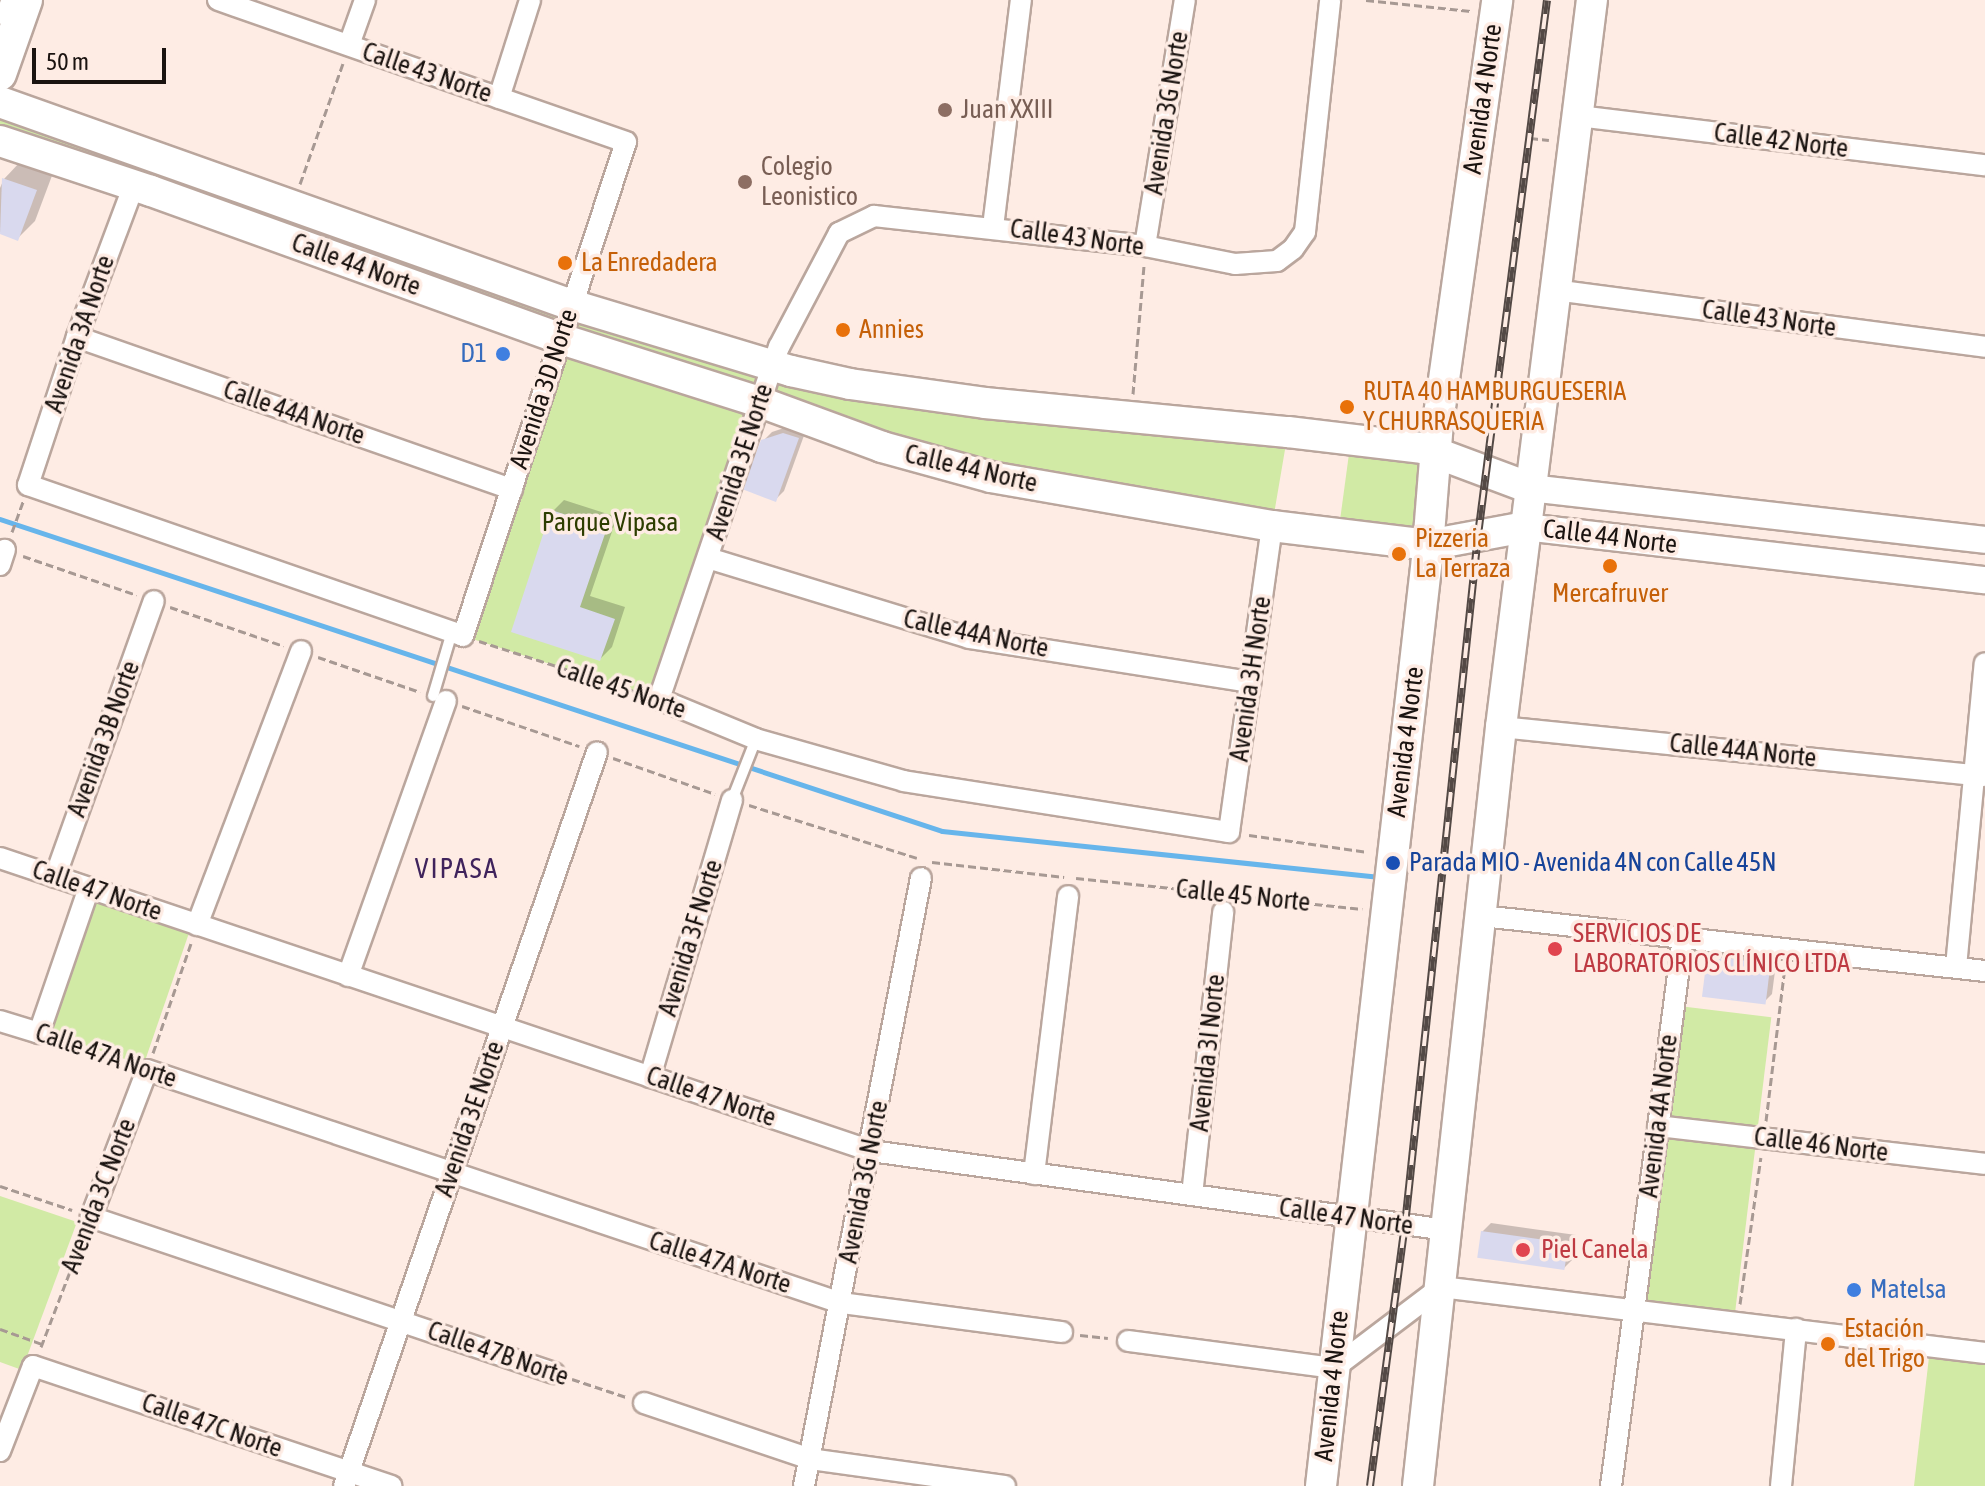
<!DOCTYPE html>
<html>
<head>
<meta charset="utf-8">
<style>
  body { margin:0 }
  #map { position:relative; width:1985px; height:1486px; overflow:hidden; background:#feece4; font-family:"Asap Condensed",sans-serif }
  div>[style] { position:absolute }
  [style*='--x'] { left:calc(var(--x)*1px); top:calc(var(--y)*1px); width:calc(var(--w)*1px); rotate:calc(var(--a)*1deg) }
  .green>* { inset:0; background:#d1eaa5; transform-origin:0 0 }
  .shadow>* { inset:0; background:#0003 }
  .stream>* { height:5px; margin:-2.5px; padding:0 2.5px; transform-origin:2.5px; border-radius:2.5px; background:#67b5eb }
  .building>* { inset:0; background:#d9d9ee; transform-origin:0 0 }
  .path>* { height:3px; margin-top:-1.5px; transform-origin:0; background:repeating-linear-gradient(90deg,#a79993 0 8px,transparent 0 12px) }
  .roads { filter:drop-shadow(2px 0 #baa69d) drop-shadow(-2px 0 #baa69d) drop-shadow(0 2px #baa69d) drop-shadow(0 -2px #baa69d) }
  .service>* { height:10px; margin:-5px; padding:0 5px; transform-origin:5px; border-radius:5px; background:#fff }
  .minor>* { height:20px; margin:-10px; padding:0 10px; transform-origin:10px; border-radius:10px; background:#fff }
  .tertiary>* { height:26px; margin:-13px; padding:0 13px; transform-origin:13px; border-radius:13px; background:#fff }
  .secondary>* { height:30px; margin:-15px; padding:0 15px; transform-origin:15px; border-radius:15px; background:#fff }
  .primary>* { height:32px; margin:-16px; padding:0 16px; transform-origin:16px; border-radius:16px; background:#fff }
  .rail>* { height:8px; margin-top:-4px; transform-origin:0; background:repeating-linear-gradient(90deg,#feece4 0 15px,#534945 0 30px); box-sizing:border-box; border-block:2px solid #534945 }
  .dots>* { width:22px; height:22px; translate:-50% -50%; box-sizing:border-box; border:4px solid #feece4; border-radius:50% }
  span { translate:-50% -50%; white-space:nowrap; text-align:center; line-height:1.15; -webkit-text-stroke:7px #feece4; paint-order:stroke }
  .street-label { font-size:26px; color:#1a1310 }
  .education-label { font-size:26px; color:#785e54 }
  .left { translate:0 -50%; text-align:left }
  .food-label { font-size:26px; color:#c56008 }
  .shop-label { font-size:26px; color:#366cbe }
  .right { translate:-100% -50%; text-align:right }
  .park-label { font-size:26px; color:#2d3d00 }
  .transit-label { font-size:26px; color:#164399 }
  .health-label { font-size:26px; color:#be3a42 }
  .neighbourhood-label { font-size:28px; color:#3f235c; letter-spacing:2px }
  .scale { position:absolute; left:32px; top:48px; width:134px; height:36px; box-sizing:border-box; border:4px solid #1a1310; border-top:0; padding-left:10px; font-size:24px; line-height:28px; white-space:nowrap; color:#1a1310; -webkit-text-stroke:6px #feece4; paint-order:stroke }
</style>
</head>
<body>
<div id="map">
  <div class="green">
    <i style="clip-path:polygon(0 102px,753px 361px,1288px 432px,1272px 526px,991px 477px,760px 403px,659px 699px,463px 636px,560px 339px,0 141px)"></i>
    <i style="clip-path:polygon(1351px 439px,1423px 448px,1428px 545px,1338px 535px)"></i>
    <i style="left:91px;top:892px;width:106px;height:147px;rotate:19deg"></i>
    <i style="left:1679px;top:1006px;width:93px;height:301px;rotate:7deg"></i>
    <i style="clip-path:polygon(0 1196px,77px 1222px,22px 1370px,0 1362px)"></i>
    <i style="clip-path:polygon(1929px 1357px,1985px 1363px,1985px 1486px,1914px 1486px)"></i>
  </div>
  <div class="shadow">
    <i style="clip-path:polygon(21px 161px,53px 173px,35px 221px,17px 239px,0 232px,0 188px,4px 179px)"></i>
    <i style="clip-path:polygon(793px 425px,806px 430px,784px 491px,776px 499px,763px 441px,772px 432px)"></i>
    <i style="clip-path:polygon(564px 500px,617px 517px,590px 596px,625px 607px,612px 647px,600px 659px,513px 631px,553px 511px)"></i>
    <i style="clip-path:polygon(1718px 949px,1777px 956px,1772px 994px,1764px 1002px,1709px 957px)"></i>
    <i style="clip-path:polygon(1491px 1223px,1576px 1235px,1573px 1259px,1564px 1268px,1482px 1232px)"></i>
  </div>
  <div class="stream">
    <i style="--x:0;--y:519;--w:992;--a:18.33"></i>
    <i style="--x:942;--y:831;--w:433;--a:6"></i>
  </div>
  <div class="building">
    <i style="clip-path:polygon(2px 178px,37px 190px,18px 241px,0 234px)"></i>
    <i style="clip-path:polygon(783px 433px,799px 438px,776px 502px,742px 489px,761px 440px)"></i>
    <i style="clip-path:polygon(551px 510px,607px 528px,580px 607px,615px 619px,600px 661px,511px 632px)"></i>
    <i style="left:1707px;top:956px;width:64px;height:41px;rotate:7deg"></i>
    <i style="left:1481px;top:1231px;width:88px;height:27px;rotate:8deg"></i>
  </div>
  <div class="path">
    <i style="--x:1366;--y:0;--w:105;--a:6"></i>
    <i style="--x:1530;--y:138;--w:19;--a:6"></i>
    <i style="--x:300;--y:184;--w:128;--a:-70.4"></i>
    <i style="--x:1133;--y:394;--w:128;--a:-85.1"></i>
    <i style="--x:12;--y:532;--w:33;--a:-70"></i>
    <i style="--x:23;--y:556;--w:120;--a:18.9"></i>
    <i style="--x:170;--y:607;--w:120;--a:18.9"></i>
    <i style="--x:479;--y:641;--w:169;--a:17.9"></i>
    <i style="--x:318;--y:657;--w:108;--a:18.9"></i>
    <i style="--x:462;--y:706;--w:124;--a:18.9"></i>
    <i style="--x:613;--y:758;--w:108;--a:19.4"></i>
    <i style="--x:749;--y:805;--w:176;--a:17.5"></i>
    <i style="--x:1249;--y:835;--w:120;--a:8.1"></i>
    <i style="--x:932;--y:862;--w:133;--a:6.5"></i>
    <i style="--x:1076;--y:878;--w:144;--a:6"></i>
    <i style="--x:1231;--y:895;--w:132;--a:6.1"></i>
    <i style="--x:57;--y:1040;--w:77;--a:18.2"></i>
    <i style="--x:153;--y:1053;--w:116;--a:-70.9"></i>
    <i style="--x:1766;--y:1121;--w:156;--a:-83"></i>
    <i style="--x:0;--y:1186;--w:76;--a:18.4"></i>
    <i style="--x:1740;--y:1304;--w:148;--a:-81.9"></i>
    <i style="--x:0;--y:1329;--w:45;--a:19.7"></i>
    <i style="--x:1080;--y:1335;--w:28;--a:6"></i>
    <i style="--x:41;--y:1347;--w:120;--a:-69"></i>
    <i style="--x:572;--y:1379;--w:57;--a:18.4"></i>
  </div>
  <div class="roads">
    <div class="service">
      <i style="--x:0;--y:19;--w:20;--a:-72"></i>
      <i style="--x:433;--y:696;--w:67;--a:-73.5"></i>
      <i style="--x:732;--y:800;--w:66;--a:-68.5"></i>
    </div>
    <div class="minor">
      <i style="--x:349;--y:45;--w:48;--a:-70.4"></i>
      <i style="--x:499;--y:98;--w:103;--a:-72.4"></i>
      <i style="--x:1578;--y:116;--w:410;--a:6.9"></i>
      <i style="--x:134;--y:185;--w:162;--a:110.6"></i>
      <i style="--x:77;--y:337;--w:156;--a:108.3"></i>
      <i style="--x:28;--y:485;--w:460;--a:19.1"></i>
      <i style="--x:463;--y:636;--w:520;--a:-71.74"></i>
      <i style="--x:626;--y:142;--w:432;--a:-160.8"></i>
      <i style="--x:993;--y:227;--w:229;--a:-83"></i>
      <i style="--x:1145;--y:246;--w:249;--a:-80.8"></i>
      <i style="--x:1554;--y:290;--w:435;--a:7.5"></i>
      <i style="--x:77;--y:337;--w:461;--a:19.3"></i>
      <i style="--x:1272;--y:526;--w:309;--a:98"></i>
      <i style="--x:1229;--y:832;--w:329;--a:-171.1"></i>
      <i style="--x:904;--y:781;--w:154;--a:-164.2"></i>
      <i style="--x:756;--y:739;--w:105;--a:-157.6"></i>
      <i style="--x:659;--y:699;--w:372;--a:-71.2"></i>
      <i style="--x:779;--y:347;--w:129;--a:-62.2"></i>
      <i style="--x:839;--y:233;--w:39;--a:-26"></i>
      <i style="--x:874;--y:216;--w:273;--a:6.3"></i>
      <i style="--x:1145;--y:246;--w:92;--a:11.3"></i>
      <i style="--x:1235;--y:264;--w:42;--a:-4.1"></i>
      <i style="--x:1277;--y:261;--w:20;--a:-37"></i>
      <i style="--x:1293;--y:249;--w:21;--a:-55"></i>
      <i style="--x:1305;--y:232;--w:233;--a:-83.8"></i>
      <i style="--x:708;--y:558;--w:273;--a:17"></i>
      <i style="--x:969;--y:638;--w:285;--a:8.9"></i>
      <i style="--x:0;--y:565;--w:16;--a:-72"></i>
      <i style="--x:1501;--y:727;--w:486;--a:5.8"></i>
      <i style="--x:0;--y:858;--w:919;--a:18.59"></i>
      <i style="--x:871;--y:1151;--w:581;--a:7.81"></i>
      <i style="--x:55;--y:877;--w:293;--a:-70.3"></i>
      <i style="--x:1482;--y:916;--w:506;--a:6.24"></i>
      <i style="--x:197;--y:925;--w:293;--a:-69.2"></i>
      <i style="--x:1956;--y:967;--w:305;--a:-84.6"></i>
      <i style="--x:348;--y:976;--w:292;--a:-70.4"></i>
      <i style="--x:0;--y:1021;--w:41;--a:17.1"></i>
      <i style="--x:39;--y:1033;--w:153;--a:-71"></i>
      <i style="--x:650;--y:1077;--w:289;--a:-73.5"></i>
      <i style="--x:1658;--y:1126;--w:329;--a:6.6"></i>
      <i style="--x:1034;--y:1174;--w:280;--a:-83"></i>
      <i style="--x:1192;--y:1195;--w:285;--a:-83.7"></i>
      <i style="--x:1128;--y:1341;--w:208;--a:7.5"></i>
      <i style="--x:1334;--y:1368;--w:134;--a:-37.1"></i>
      <i style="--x:1441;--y:1287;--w:548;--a:6.92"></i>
      <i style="--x:554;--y:1373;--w:489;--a:-161.4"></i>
      <i style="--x:91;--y:1217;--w:157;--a:-69.1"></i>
      <i style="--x:147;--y:1070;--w:732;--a:18.56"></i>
      <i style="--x:841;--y:1303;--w:223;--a:7.5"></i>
      <i style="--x:644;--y:1403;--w:175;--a:18.6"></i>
      <i style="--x:810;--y:1459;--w:197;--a:7.9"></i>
      <i style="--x:0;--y:1451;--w:91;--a:-68.8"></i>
      <i style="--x:33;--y:1366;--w:378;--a:18.5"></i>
      <i style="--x:344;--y:1486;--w:776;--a:-70.98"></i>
      <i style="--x:804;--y:1486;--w:619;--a:-79.11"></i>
      <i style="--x:1611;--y:1486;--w:554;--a:-82.53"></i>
      <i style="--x:1781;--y:1486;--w:158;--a:-84.5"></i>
    </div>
    <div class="tertiary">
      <i style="--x:1530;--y:488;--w:458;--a:6.5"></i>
      <i style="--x:1525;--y:527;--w:463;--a:6.6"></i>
    </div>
    <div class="secondary">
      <i style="--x:0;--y:102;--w:607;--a:19.54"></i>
      <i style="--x:572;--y:305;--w:229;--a:16.8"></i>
      <i style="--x:791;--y:371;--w:60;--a:12.4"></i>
      <i style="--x:850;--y:384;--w:136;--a:8"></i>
      <i style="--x:985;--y:403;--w:304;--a:5.5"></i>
      <i style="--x:1288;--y:432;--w:136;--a:6.8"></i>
      <i style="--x:1423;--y:448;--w:114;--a:20.5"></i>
      <i style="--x:0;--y:141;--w:159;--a:18.3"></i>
      <i style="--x:151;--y:191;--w:436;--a:19.8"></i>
      <i style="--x:561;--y:339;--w:209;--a:17.6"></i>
      <i style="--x:760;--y:402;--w:130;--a:20.2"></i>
      <i style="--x:882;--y:447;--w:113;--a:15.4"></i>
      <i style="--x:991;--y:477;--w:285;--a:9.9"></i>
      <i style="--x:1272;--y:526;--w:157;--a:6.9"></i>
      <i style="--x:1428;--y:545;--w:99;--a:-10.5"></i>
      <i style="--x:1321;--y:1486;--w:933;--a:-83.48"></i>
      <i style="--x:1427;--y:559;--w:137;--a:-85.4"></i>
      <i style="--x:1438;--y:422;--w:426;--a:-82"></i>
      <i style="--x:1418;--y:1486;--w:764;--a:-83.76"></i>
      <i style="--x:1501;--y:727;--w:733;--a:-82.87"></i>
    </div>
    <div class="primary">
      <i style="--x:0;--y:74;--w:78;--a:-70.6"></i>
    </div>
  </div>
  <div class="rail">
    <i style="--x:1370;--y:1486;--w:263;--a:-82.4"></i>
    <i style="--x:1405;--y:1225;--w:694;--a:-83.96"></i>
    <i style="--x:1478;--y:535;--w:539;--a:-82.65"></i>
  </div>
  <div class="dots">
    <i style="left:945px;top:110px;background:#8d6e63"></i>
    <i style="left:745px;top:182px;background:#8d6e63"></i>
    <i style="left:565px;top:263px;background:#e8710a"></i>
    <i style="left:843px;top:330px;background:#e8710a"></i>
    <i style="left:503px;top:354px;background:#3f7fe0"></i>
    <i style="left:1347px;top:407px;background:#e8710a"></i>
    <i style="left:1399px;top:554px;background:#e8710a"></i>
    <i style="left:1610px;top:566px;background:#e8710a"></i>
    <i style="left:1393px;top:863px;background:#1a4fb4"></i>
    <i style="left:1555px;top:949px;background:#e0444e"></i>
    <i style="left:1523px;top:1250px;background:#e0444e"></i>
    <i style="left:1854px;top:1290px;background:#3f7fe0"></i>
    <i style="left:1828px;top:1344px;background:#e8710a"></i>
  </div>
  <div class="street-label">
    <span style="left:427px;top:73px;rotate:19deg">Calle 43 Norte</span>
    <span style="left:1483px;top:99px;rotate:-82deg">Avenida 4 Norte</span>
    <span style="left:1167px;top:113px;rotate:-81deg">Avenida 3G Norte</span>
    <span style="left:1781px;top:141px;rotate:7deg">Calle 42 Norte</span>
    <span style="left:1077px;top:238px;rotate:8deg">Calle 43 Norte</span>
    <span style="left:356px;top:265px;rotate:20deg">Calle 44 Norte</span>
    <span style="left:1769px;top:319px;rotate:8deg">Calle 43 Norte</span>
    <span style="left:80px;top:334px;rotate:-71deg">Avenida 3A Norte</span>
    <span style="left:544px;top:389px;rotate:-72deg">Avenida 3D Norte</span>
    <span style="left:294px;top:413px;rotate:19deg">Calle 44A Norte</span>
    <span style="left:740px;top:462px;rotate:-72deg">Avenida 3E Norte</span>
    <span style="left:971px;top:469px;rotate:13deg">Calle 44 Norte</span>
    <span style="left:1610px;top:537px;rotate:7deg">Calle 44 Norte</span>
    <span style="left:976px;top:634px;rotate:12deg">Calle 44A Norte</span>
    <span style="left:1251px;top:679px;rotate:-82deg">Avenida 3H Norte</span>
    <span style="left:621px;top:689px;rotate:19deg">Calle 45 Norte</span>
    <span style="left:104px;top:739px;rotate:-70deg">Avenida 3B Norte</span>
    <span style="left:1406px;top:742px;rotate:-83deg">Avenida 4 Norte</span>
    <span style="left:1743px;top:751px;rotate:6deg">Calle 44A Norte</span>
    <span style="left:97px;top:891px;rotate:19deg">Calle 47 Norte</span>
    <span style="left:1243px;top:896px;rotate:6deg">Calle 45 Norte</span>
    <span style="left:691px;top:938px;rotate:-73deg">Avenida 3F Norte</span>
    <span style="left:1208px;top:1053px;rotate:-84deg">Avenida 3I Norte</span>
    <span style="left:106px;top:1056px;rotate:19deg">Calle 47A Norte</span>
    <span style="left:711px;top:1097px;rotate:19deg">Calle 47 Norte</span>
    <span style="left:1659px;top:1116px;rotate:-83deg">Avenida 4A Norte</span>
    <span style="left:470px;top:1119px;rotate:-71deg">Avenida 3E Norte</span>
    <span style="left:1821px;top:1145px;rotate:7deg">Calle 46 Norte</span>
    <span style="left:864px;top:1182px;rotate:-79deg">Avenida 3G Norte</span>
    <span style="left:99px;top:1196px;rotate:-69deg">Avenida 3C Norte</span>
    <span style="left:1346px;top:1217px;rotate:8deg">Calle 47 Norte</span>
    <span style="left:720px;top:1263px;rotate:18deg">Calle 47A Norte</span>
    <span style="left:498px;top:1354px;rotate:19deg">Calle 47B Norte</span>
    <span style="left:1332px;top:1386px;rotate:-84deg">Avenida 4 Norte</span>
    <span style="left:212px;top:1426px;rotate:19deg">Calle 47C Norte</span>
  </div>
  <div class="education-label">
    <span class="left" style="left:961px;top:110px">Juan XXIII</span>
    <span class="left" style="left:761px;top:182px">Colegio<br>Leonistico</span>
  </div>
  <div class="food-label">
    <span class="left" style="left:581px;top:263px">La Enredadera</span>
    <span class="left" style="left:859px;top:330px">Annies</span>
    <span class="left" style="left:1363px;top:407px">RUTA 40 HAMBURGUESERIA<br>Y CHURRASQUERIA</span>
    <span class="left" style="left:1415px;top:554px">Pizzeria<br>La Terraza</span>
    <span style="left:1610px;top:594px">Mercafruver</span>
    <span class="left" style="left:1844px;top:1344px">Estación<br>del Trigo</span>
  </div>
  <div class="shop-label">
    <span class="right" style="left:487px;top:354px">D1</span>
    <span class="left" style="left:1870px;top:1290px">Matelsa</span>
  </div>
  <div class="park-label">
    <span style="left:610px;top:523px">Parque Vipasa</span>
  </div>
  <div class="transit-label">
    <span class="left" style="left:1409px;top:863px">Parada MIO - Avenida 4N con Calle 45N</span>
  </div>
  <div class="health-label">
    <span class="left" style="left:1573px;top:949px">SERVICIOS DE<br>LABORATORIOS CLÍNICO LTDA</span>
    <span class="left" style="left:1541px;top:1250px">Piel Canela</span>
  </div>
  <div class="neighbourhood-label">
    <span style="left:457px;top:868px">VIPASA</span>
  </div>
  <div class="scale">50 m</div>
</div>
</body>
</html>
